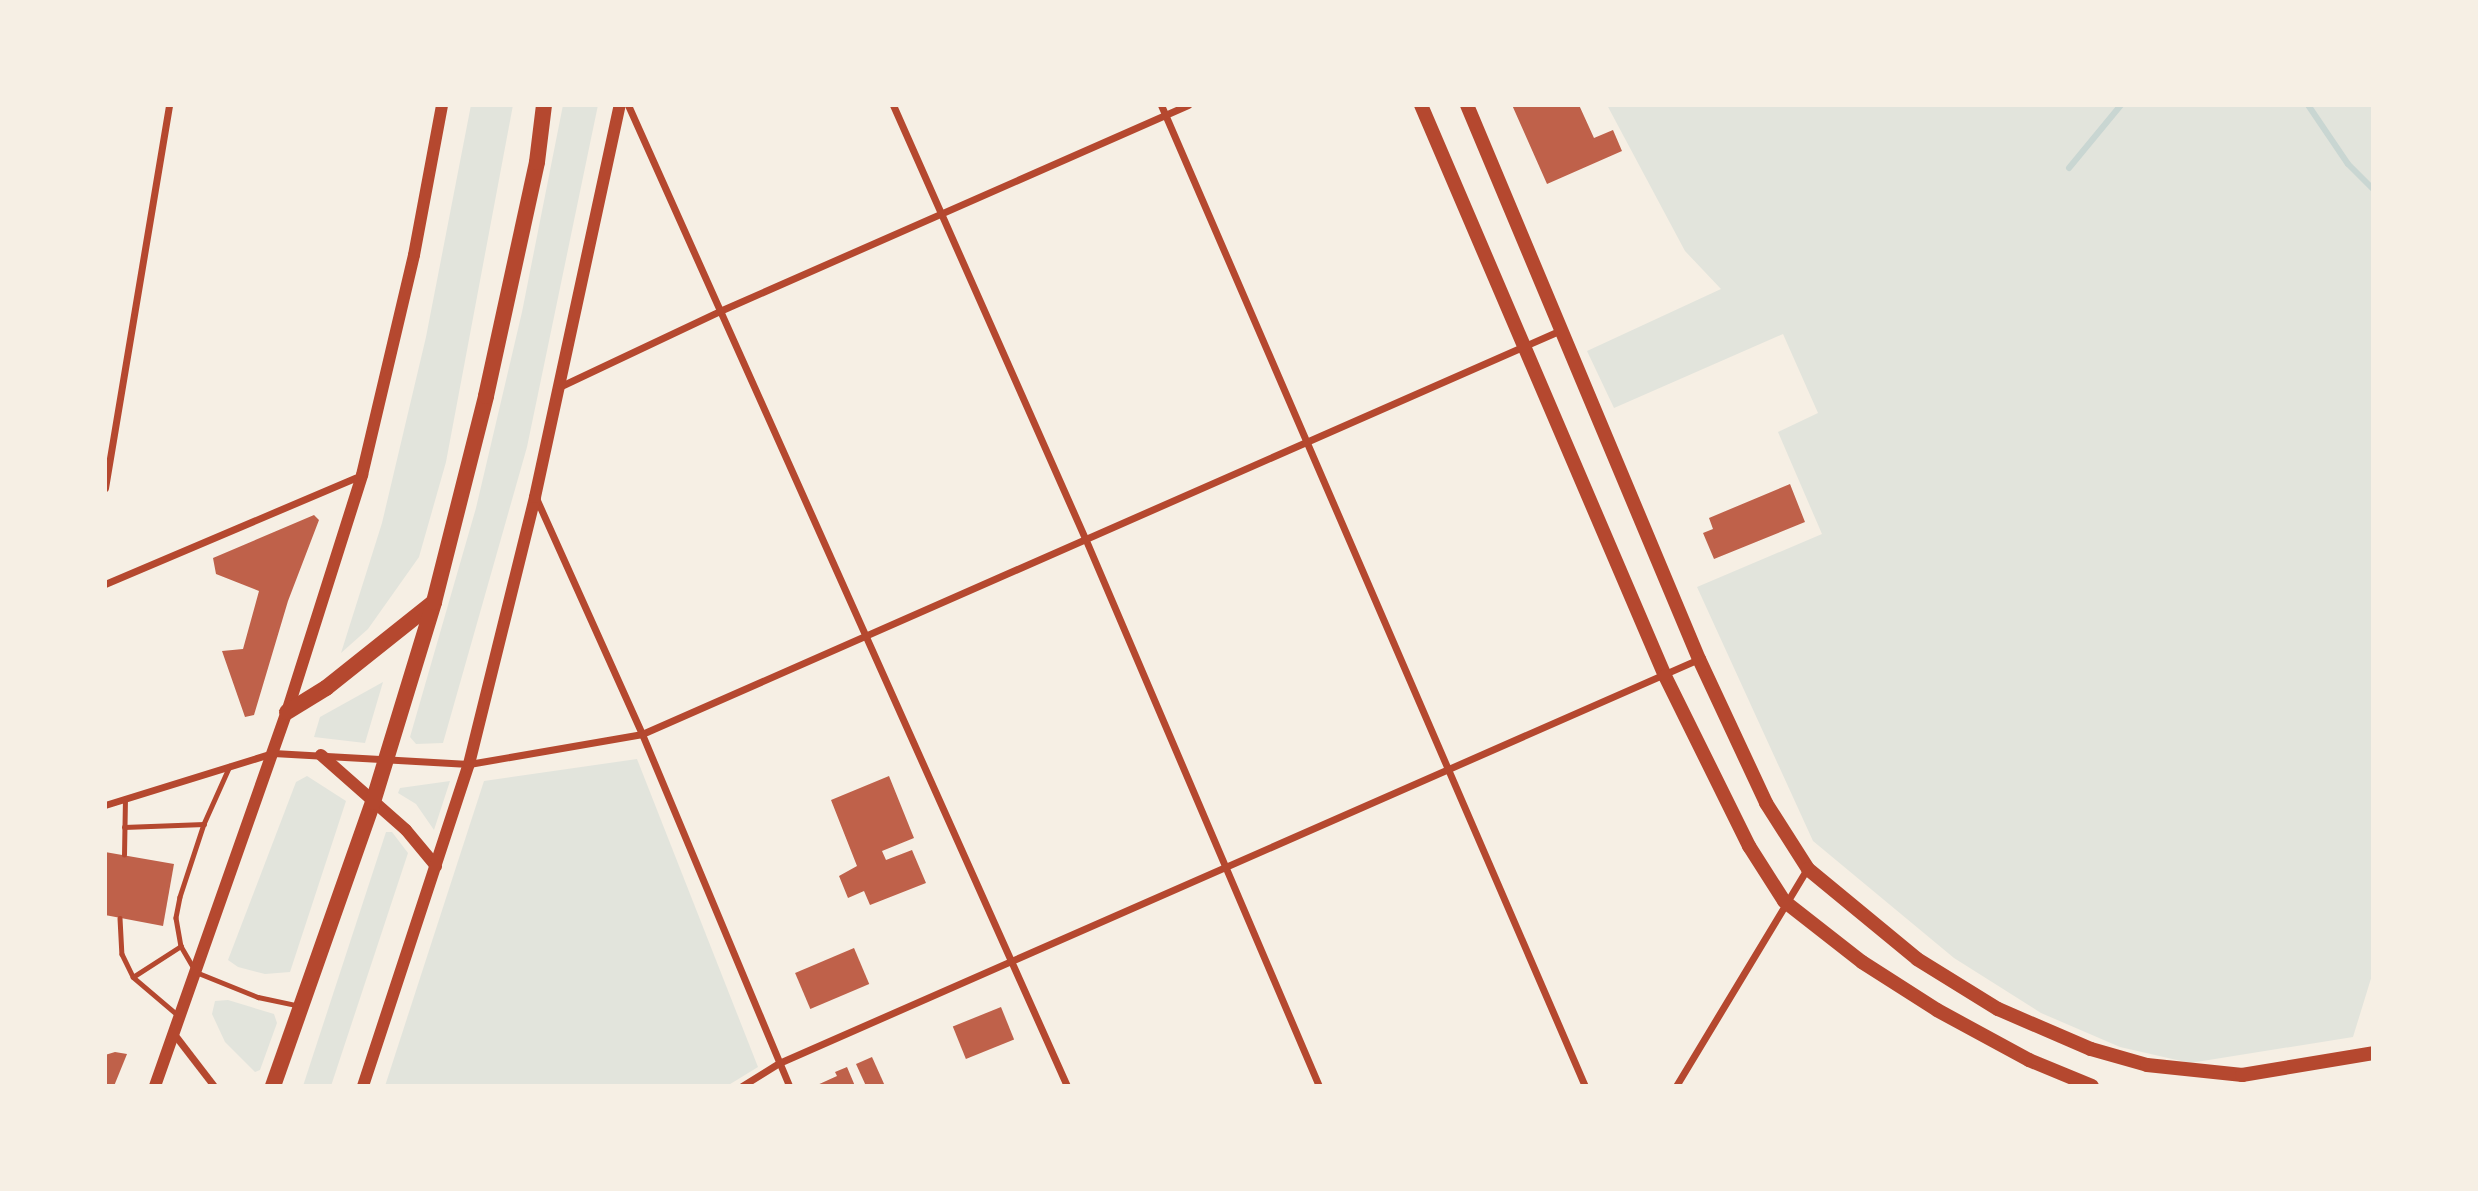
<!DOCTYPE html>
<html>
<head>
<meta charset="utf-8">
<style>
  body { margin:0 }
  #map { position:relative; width:2478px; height:1191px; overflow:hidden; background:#f6efe4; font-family:"IBM Plex Sans",sans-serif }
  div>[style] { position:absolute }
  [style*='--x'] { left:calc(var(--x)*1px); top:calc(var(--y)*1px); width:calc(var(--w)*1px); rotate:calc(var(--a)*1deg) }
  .green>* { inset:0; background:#e2e4dc }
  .stream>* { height:6px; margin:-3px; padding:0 3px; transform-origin:3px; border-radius:3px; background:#c9d6d2 }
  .building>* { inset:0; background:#bf614a; transform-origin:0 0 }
  .service>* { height:4.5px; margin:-2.25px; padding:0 2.25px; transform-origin:2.25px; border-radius:2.25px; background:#b5482f }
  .minor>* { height:7px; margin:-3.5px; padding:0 3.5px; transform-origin:3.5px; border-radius:3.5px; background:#b5482f }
  .tertiary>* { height:12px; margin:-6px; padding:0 6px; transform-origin:6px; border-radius:6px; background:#b5482f }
  .secondary>* { height:14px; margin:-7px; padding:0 7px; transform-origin:7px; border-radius:7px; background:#b5482f }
  .trunk>* { height:16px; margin:-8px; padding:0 8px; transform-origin:8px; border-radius:8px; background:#b5482f }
  span { translate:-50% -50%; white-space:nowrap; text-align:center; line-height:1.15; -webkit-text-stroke:5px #f6efe4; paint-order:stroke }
  .frame { position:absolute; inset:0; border:107px solid #f6efe4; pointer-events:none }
</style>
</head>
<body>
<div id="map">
  <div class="green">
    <i style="clip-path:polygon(471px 105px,513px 105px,446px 462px,419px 557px,368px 629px,341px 653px,382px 523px,426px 337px)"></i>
    <i style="clip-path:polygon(563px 105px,598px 105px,527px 447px,443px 743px,416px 744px,410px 737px,476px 508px,522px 312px)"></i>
    <i style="clip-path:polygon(1607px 105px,2373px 105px,2373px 972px,2353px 1037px,2190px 1063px,2120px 1047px,2041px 1013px,1954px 958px,1813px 841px,1697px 587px,1822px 534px,1778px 432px,1818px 413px,1783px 334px,1614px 408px,1587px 351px,1721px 289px,1685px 251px)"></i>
    <i style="clip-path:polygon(383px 682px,365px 743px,314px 737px,320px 717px)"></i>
    <i style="clip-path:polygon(637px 759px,758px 1067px,727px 1086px,385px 1086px,484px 781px)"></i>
    <i style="clip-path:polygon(307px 776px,346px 801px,290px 972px,265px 974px,238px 967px,228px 960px,296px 782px)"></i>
    <i style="clip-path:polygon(450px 781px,434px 830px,416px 804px,398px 793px,400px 788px)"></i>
    <i style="clip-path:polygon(386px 832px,392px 832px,408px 853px,331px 1086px,303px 1086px)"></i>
    <i style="clip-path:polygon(228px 1000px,274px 1014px,277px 1023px,260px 1070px,255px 1072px,225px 1042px,212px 1014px,215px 1001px)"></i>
  </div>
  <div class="stream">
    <i style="--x:2308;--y:105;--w:71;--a:55.9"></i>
    <i style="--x:2348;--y:164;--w:35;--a:45"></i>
    <i style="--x:2069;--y:168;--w:82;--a:-50.5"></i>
  </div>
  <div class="building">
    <i style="clip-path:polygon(1512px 105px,1579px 105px,1594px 138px,1613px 130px,1622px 151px,1547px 184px)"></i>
    <i style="clip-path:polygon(1790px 484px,1805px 522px,1714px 559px,1703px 533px,1713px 529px,1709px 518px)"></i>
    <i style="clip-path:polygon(314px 515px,319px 520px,288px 601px,254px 715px,245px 717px,222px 651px,243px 649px,259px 591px,216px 574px,213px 558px)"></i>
    <i style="clip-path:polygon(889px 776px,914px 838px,882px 851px,886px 860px,912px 850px,926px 883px,870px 905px,864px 891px,848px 898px,839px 876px,857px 866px,831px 800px)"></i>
    <i style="clip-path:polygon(105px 852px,174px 864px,163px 926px,105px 915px)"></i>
    <i style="left:854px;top:948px;width:39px;height:64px;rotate:67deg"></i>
    <i style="left:1001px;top:1007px;width:35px;height:52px;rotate:68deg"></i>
    <i style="clip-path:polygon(115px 1052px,127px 1054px,114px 1086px,105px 1086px,105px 1055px)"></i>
    <i style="clip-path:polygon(872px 1057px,885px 1086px,866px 1086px,856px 1064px)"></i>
    <i style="clip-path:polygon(847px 1067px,855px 1086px,815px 1086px,837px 1076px,835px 1072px)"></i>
  </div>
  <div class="service">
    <i style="--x:230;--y:766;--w:64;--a:114.1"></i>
    <i style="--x:204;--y:824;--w:77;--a:108.2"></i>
    <i style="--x:180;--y:897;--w:21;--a:101"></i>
    <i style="--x:176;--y:918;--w:28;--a:80"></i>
    <i style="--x:181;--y:946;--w:30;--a:60"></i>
    <i style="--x:196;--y:972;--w:67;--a:22"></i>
    <i style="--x:258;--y:997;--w:40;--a:12"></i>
    <i style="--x:124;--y:827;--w:80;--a:-2.1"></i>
    <i style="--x:124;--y:855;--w:56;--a:-89"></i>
    <i style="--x:120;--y:918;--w:36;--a:87"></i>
    <i style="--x:122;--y:954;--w:25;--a:64"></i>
    <i style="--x:133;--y:977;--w:60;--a:40.3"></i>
    <i style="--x:133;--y:977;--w:57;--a:-32.9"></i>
  </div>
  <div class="minor">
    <i style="--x:628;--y:105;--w:1075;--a:65.89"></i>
    <i style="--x:893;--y:105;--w:474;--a:66.1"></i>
    <i style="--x:1085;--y:538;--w:596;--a:66.88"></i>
    <i style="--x:1161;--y:105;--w:1069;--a:66.63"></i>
    <i style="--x:559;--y:387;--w:180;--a:-25.3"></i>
    <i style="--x:722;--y:310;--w:509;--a:-23.75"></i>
    <i style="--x:105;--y:488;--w:388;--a:-80.5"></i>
    <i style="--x:536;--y:498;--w:259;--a:65.8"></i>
    <i style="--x:642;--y:734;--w:381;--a:67.3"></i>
    <i style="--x:105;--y:584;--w:279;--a:-23"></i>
    <i style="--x:105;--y:805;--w:176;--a:-17.2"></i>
    <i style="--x:273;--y:753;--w:196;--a:3.2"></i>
    <i style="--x:469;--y:764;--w:176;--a:-9.8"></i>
    <i style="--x:642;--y:734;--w:1004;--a:-23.73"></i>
    <i style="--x:174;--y:1034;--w:66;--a:52.4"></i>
    <i style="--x:742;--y:1086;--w:44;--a:-31.9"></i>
    <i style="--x:779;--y:1063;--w:1005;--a:-23.71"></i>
    <i style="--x:1676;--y:1086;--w:253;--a:-58.9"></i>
  </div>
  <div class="tertiary">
    <i style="--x:321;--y:755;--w:113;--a:41.4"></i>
    <i style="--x:406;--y:830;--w:47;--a:50.2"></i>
    <i style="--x:155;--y:1086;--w:397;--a:-70.6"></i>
    <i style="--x:287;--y:712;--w:249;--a:-72.4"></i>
    <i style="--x:362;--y:475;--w:226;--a:-76.7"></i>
    <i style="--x:414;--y:255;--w:153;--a:-79.4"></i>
    <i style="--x:363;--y:1086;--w:339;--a:-71.8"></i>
    <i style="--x:469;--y:764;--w:275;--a:-76.1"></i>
    <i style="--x:535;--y:497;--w:401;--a:-77.8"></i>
  </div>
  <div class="secondary">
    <i style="--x:1421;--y:105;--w:621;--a:66.86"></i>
    <i style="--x:1665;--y:676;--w:190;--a:63.7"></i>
    <i style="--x:1749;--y:846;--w:65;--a:57.5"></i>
    <i style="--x:1784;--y:901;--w:99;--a:38"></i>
    <i style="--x:1862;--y:962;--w:89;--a:32.6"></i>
    <i style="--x:1937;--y:1010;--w:105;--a:28.5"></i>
    <i style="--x:2029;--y:1060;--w:68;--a:22.4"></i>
    <i style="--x:1467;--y:105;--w:601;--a:67.28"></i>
    <i style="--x:1699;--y:659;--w:159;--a:65"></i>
    <i style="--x:1766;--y:803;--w:78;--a:57.5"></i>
    <i style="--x:1808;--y:869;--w:141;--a:39.5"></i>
    <i style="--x:1917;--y:959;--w:95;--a:31.7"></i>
    <i style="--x:1998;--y:1009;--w:101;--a:23.3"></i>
    <i style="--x:2091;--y:1049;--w:58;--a:15.9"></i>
    <i style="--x:2147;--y:1065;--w:96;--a:6"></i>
    <i style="--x:2242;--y:1075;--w:133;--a:-9.5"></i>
  </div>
  <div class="trunk">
    <i style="--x:287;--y:712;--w:46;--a:-31.6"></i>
    <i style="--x:326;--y:688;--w:138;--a:-38.5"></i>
    <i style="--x:273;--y:1086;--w:301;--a:-70.6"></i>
    <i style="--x:373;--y:802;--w:209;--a:-73"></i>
    <i style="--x:434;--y:602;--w:212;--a:-75.8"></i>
    <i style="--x:486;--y:396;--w:239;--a:-77.7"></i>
    <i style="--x:537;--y:162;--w:57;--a:-83"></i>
  </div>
  <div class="frame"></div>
</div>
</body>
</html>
